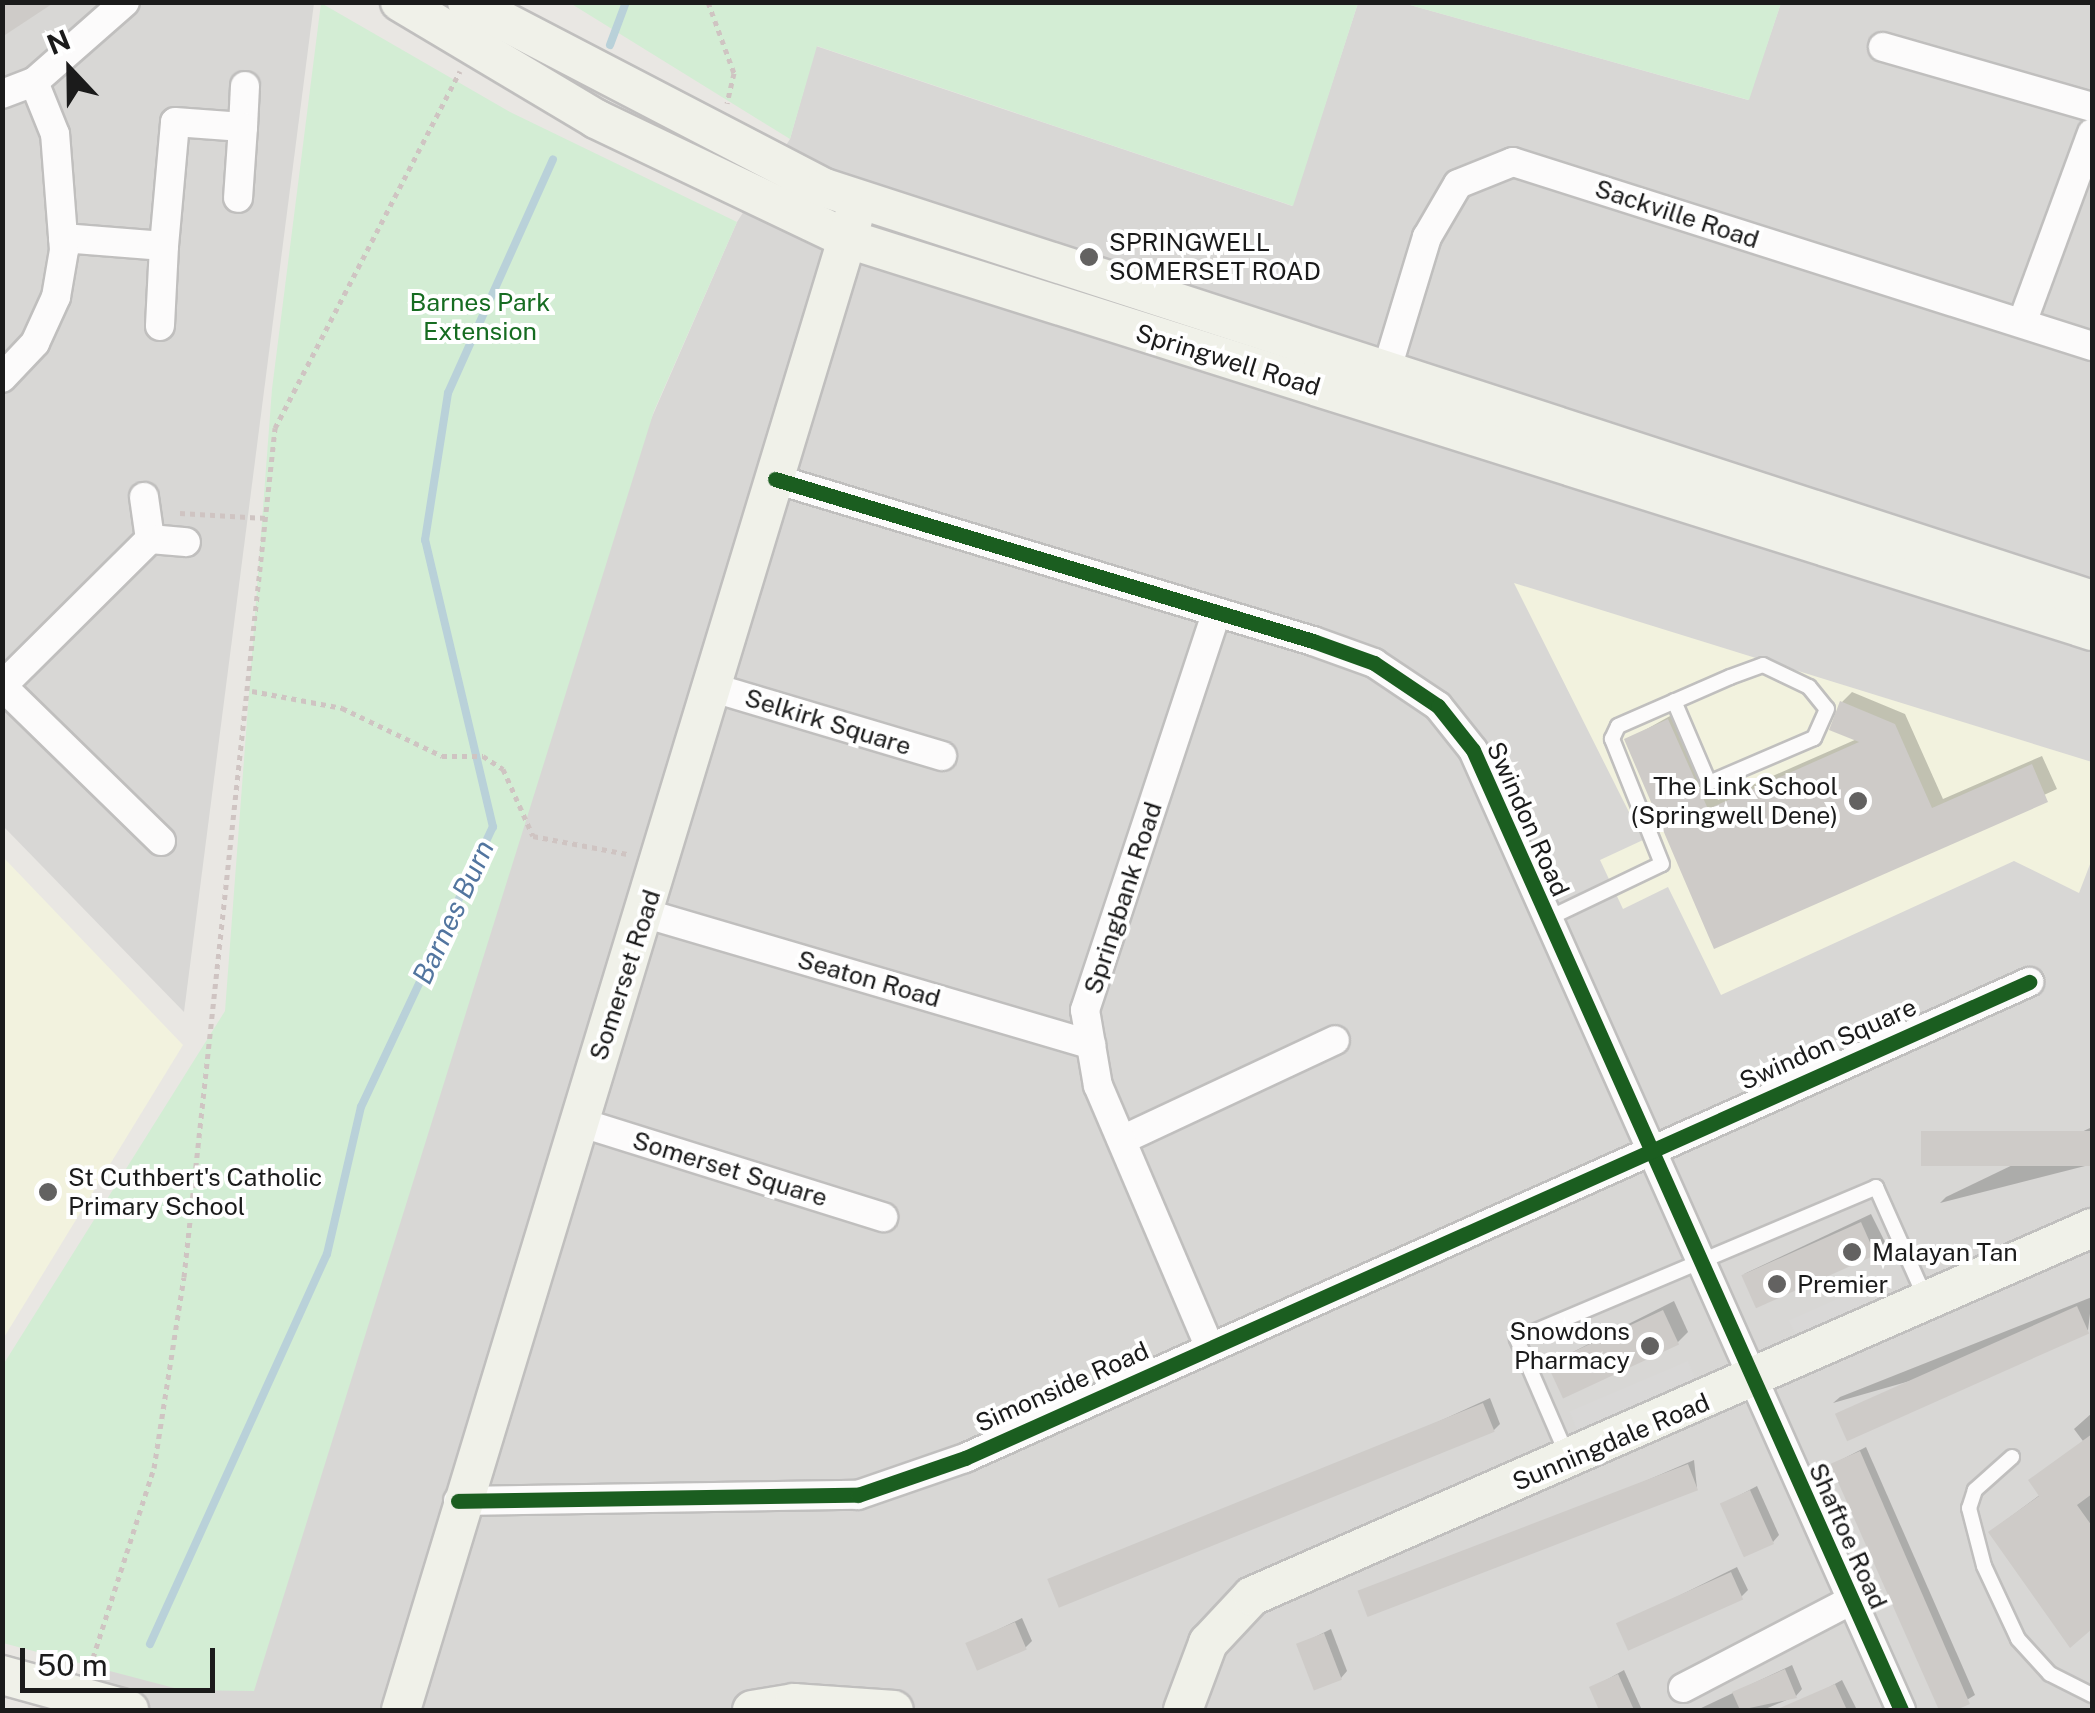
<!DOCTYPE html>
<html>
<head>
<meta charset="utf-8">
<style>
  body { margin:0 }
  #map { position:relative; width:2095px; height:1713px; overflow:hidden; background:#e9e7e3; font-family:"Public Sans",sans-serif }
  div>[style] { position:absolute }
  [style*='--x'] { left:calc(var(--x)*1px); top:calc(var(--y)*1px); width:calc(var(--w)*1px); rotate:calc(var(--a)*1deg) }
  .residential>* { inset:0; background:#d8d7d5 }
  .education>* { inset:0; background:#f2f2de }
  .park>* { inset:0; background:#d3edd4 }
  .parking>* { inset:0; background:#d9d8d7; transform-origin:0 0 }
  .shadow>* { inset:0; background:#0003 }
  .stream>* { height:8px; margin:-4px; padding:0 4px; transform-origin:4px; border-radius:4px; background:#b9d1d9 }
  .building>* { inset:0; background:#cecbc8; transform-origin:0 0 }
  .path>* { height:5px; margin-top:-2.5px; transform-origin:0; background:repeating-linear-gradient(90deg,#cfc4c2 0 5px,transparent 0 10px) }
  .roads { filter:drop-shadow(2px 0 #c0bfbe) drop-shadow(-2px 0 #c0bfbe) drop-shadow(0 2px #c0bfbe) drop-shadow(0 -2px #c0bfbe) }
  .lane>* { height:14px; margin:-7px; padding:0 7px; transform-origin:7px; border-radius:7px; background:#fcfbfb }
  .street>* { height:28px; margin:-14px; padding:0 14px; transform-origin:14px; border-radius:14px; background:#fcfbfb }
  .secondary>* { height:38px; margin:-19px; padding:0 19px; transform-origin:19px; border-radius:19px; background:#f0f1e9 }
  .cycleway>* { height:15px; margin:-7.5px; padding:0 7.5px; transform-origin:7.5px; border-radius:7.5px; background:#1b5e20 }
  .dots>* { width:28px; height:28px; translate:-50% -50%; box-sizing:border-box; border:5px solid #fff; border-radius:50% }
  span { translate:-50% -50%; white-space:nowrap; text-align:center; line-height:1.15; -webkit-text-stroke:8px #fff; paint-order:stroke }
  .street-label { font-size:25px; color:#1b1b1b }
  .poi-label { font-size:25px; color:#1b1b1b }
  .left { translate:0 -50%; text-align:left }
  .right { translate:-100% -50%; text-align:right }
  .park-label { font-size:25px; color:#166c21 }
  .water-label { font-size:28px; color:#52759f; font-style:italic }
  .frame { position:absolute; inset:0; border:5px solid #1b1b1b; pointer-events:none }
  .north { position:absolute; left:20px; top:20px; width:100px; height:100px; -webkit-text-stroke:8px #fff; paint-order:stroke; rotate:338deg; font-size:28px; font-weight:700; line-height:40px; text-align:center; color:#1b1b1b }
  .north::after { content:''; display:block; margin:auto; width:35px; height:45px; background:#1b1b1b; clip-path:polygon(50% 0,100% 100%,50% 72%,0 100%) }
  .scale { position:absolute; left:20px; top:1648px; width:195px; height:45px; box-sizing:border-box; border:5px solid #1b1b1b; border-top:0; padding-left:12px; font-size:30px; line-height:35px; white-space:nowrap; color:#1b1b1b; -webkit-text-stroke:8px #fff; paint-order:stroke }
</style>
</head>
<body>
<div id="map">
  <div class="residential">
    <i style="clip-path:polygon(3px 3px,314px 3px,184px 1012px,3px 826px)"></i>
    <i style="clip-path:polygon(1358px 3px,1403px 3px,1748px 100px,1781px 3px,2092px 3px,2092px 1710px,88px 1710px,737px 222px,790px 139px,816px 46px,1292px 206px)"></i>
  </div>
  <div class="education">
    <i style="clip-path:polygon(1514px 583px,2092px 762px,2092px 859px,2079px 893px,2014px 861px,1721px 995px,1668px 887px,1623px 909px,1600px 860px,1643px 840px)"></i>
    <i style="clip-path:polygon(3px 857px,183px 1045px,3px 1339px)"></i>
  </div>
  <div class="park">
    <i style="clip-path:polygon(321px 3px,510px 112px,737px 222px,654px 411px,254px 1691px,182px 1690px,3px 1643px,3px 1365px,225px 1011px,272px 389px)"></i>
    <i style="clip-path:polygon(570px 3px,1358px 3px,1293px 206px,817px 46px,790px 139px)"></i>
    <i style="clip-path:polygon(1403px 3px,1781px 2px,1781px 3px,1749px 100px)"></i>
  </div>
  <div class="parking">
    <i style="left:1862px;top:1288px;width:20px;height:80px;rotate:66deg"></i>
    <i style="left:1688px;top:1361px;width:23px;height:129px;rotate:67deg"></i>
  </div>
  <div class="shadow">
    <i style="clip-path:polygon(1852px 692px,1905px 714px,1943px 799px,2042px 756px,2057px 789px,1716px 945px,1627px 740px,1679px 711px,1718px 800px,1857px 739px,1842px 702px)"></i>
    <i style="clip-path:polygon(2092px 1127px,2089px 1165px,1940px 1203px,1946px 1197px)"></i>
    <i style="clip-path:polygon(1871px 1214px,1885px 1242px,1875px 1253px,1744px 1274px)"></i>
    <i style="clip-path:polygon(2092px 1297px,2088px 1330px,1833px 1403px,1840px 1397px)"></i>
    <i style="clip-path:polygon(1674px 1301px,1688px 1332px,1678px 1342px,1549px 1364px)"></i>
    <i style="clip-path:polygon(1490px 1398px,1500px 1424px,1494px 1430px,1057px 1597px)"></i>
    <i style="clip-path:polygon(2092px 1413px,2092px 1625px,2071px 1644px,2002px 1523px,2041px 1494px,2083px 1441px,2074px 1429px)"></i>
    <i style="clip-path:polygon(1866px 1447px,1975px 1695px,1950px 1710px,1941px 1710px,1833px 1464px)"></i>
    <i style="clip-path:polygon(1694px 1460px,1697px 1488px,1366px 1605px,1372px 1599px)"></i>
    <i style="clip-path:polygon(1757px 1486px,1779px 1535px,1773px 1542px,1723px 1504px)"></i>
    <i style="clip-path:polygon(1737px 1567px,1748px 1590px,1741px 1597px,1620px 1625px)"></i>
    <i style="clip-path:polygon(1022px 1618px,1032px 1641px,1025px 1648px,968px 1644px)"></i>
    <i style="clip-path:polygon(1331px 1629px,1347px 1671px,1341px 1678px,1299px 1645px)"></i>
    <i style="clip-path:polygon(1792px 1665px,1802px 1689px,1796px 1696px,1763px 1710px,1697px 1710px)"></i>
    <i style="clip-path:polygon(1624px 1670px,1642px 1710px,1601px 1710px,1592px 1688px)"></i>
    <i style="clip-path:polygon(1842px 1680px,1857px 1710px,1817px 1710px,1811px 1697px)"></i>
  </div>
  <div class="stream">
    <i style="--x:610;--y:45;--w:46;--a:-69.6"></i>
    <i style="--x:150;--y:1644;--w:428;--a:-65.6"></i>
    <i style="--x:327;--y:1254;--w:151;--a:-77"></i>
    <i style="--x:361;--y:1107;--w:310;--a:-64.8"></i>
    <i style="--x:493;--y:827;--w:295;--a:-103.3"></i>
    <i style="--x:425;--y:540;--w:149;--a:-81.1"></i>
    <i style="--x:448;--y:393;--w:256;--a:-65.8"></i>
  </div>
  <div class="building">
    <i style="clip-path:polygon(2px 2px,55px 2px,2px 37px)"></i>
    <i style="clip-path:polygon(1840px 701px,1895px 724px,1932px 808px,2032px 764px,2048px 802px,1714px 949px,1624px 739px,1668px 719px,1708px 809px,1859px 742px,1829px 730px)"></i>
    <i style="left:2092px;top:1131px;width:35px;height:171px;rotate:90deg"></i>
    <i style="left:1861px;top:1222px;width:36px;height:131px;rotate:66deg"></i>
    <i style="left:2077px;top:1306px;width:30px;height:265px;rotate:66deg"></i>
    <i style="left:1663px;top:1310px;width:38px;height:128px;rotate:65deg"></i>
    <i style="left:1483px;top:1403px;width:31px;height:470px;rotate:68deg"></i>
    <i style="clip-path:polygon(2092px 1434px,2092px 1494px,2077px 1505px,2092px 1526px,2092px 1629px,2070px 1648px,1988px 1532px,2039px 1496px,2028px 1480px)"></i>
    <i style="clip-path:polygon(1860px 1451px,1970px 1704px,1956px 1710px,1939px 1710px,1830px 1464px)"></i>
    <i style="left:1688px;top:1464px;width:28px;height:354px;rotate:69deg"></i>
    <i style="left:1750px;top:1490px;width:59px;height:33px;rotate:66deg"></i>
    <i style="left:1731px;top:1572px;width:30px;height:126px;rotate:66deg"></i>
    <i style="left:1015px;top:1622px;width:30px;height:54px;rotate:67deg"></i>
    <i style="left:1324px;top:1633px;width:50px;height:30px;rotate:69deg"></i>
    <i style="clip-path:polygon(1785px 1669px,1797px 1698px,1740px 1710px,1732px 1692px)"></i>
    <i style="clip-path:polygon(1618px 1674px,1634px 1710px,1599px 1710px,1589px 1687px)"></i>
    <i style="clip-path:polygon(1835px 1684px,1847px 1710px,1775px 1710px)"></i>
  </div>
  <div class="path">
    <i style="--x:708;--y:2;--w:76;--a:69.9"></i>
    <i style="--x:734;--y:73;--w:31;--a:103"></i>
    <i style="--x:180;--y:513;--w:87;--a:3.3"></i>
    <i style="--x:252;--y:691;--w:92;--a:10.7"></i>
    <i style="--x:342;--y:708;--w:111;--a:25.6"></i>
    <i style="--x:442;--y:756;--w:41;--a:0"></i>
    <i style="--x:483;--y:756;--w:24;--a:33"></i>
    <i style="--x:503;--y:769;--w:73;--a:65.9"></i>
    <i style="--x:533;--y:836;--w:96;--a:10.8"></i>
    <i style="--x:90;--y:1667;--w:209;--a:-72.2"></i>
    <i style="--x:154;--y:1468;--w:193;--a:-81.1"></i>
    <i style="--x:184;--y:1277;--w:854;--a:-83.88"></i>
    <i style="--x:275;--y:428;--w:402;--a:-62.6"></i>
  </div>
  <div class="roads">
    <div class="lane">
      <i style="--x:1547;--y:919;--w:127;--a:-25.6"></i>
      <i style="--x:1662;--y:864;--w:135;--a:-111.8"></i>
      <i style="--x:1612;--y:739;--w:14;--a:-65"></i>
      <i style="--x:1618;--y:726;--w:122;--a:-23.6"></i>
      <i style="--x:1730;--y:677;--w:35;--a:-20"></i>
      <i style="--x:1763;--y:665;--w:51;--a:25.6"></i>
      <i style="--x:1809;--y:687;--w:28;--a:51"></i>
      <i style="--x:1827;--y:709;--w:32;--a:114"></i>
      <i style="--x:1814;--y:738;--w:114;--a:156.8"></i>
      <i style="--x:1709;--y:783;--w:89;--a:-113.1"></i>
      <i style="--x:1568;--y:1457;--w:129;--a:-113.4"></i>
      <i style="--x:1517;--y:1339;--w:390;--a:-22.9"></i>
      <i style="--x:1876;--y:1187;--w:120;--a:66"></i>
      <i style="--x:2012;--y:1457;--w:50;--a:138.3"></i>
      <i style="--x:1975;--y:1490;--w:19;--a:108"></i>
      <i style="--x:1969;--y:1508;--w:60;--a:75.5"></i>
      <i style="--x:1984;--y:1566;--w:81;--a:65"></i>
      <i style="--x:2018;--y:1639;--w:47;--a:47.6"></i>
      <i style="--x:2050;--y:1674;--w:47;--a:26.6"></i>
    </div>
    <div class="street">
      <i style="--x:1883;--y:47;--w:217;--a:16"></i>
      <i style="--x:2;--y:94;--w:34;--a:-21"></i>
      <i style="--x:34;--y:82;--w:121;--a:-41.3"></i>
      <i style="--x:243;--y:127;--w:41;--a:-87.2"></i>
      <i style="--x:63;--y:238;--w:101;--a:4.5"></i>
      <i style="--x:164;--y:246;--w:80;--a:92.9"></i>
      <i style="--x:164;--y:246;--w:124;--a:-84.9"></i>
      <i style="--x:175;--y:122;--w:68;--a:4.2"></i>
      <i style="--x:243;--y:127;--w:71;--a:94"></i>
      <i style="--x:2022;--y:323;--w:202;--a:-69.8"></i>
      <i style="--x:2;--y:378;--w:48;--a:-46.7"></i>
      <i style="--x:35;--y:343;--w:51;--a:-65.5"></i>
      <i style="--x:56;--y:297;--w:48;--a:-80.3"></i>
      <i style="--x:64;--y:250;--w:116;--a:-94.4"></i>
      <i style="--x:55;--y:134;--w:56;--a:-112"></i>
      <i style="--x:1382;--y:385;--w:155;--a:-73.1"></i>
      <i style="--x:1427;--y:237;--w:61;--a:-59.7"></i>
      <i style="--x:1458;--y:184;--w:59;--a:-21.8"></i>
      <i style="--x:1513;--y:162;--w:608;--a:17.63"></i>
      <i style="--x:775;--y:479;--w:562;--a:16.76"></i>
      <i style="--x:1313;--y:641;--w:65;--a:19.8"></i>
      <i style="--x:1374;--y:663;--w:77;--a:33.9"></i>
      <i style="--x:1438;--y:706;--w:56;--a:51.5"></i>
      <i style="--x:1473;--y:750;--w:1051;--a:65.97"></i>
      <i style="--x:144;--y:497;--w:42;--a:81.9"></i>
      <i style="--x:714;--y:688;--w:238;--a:16.6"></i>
      <i style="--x:161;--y:841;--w:222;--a:-135.7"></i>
      <i style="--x:2;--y:686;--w:209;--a:-44.8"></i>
      <i style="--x:150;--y:539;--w:36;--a:5"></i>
      <i style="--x:647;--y:914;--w:463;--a:16.4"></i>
      <i style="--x:576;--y:1121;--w:322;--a:17.4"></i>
      <i style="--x:1122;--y:1140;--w:235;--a:-25.1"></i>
      <i style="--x:1210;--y:1348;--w:285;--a:-113.1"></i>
      <i style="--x:1098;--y:1086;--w:77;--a:-99.7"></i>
      <i style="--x:1085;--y:1010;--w:419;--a:-71.7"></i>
      <i style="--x:458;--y:1501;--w:400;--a:-0.9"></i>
      <i style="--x:858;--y:1495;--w:113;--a:-19.1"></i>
      <i style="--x:965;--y:1458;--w:1166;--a:-24.1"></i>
      <i style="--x:1683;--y:1688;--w:188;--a:-27.5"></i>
    </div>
    <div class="secondary">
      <i style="--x:400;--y:2;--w:228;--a:30.8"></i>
      <i style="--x:596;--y:119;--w:276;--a:25.5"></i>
      <i style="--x:845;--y:238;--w:1307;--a:17.49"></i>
      <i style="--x:467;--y:2;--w:403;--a:27.5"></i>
      <i style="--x:825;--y:188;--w:1332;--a:18.01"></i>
      <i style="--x:2;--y:1675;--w:132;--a:15.4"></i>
      <i style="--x:401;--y:1710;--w:1561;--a:-73.13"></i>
      <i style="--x:752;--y:1710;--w:43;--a:-9.5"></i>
      <i style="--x:794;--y:1703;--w:100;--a:4"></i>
      <i style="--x:1183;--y:1710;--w:72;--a:-69.5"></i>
      <i style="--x:1208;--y:1643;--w:64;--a:-46.9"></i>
      <i style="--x:1252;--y:1596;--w:917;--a:-23.66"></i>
    </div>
  </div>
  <div class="cycleway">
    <i style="--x:775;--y:479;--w:562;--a:16.76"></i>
    <i style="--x:1313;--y:641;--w:65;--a:19.8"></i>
    <i style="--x:1374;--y:663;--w:77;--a:33.9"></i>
    <i style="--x:1438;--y:706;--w:56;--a:51.5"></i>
    <i style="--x:1473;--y:750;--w:1051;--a:65.97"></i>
    <i style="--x:458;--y:1501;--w:400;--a:-0.9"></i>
    <i style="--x:858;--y:1495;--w:113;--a:-19.1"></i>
    <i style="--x:965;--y:1458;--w:1166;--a:-24.1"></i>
  </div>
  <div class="dots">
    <i style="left:1089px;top:257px;background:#636261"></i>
    <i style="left:1858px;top:801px;background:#636261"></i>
    <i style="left:48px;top:1192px;background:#636261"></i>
    <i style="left:1852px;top:1252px;background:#636261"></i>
    <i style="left:1777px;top:1284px;background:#636261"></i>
    <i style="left:1650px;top:1346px;background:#636261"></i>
  </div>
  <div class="street-label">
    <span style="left:1677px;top:214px;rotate:18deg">Sackville Road</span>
    <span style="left:1228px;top:360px;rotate:17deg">Springwell Road</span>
    <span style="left:828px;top:722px;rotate:17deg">Selkirk Square</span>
    <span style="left:1528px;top:819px;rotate:66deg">Swindon Road</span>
    <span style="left:1123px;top:898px;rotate:-72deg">Springbank Road</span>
    <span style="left:625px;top:975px;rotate:-72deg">Somerset Road</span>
    <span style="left:869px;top:979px;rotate:16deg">Seaton Road</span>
    <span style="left:1828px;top:1044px;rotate:-24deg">Swindon Square</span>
    <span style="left:730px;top:1169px;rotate:17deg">Somerset Square</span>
    <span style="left:1062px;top:1387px;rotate:-24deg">Simonside Road</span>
    <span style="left:1611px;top:1442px;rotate:-23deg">Sunningdale Road</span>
    <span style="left:1848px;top:1536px;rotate:66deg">Shaftoe Road</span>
  </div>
  <div class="poi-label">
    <span class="left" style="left:1109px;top:257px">SPRINGWELL<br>SOMERSET ROAD</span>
    <span class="right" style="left:1838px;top:801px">The Link School<br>(Springwell Dene)</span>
    <span class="left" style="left:68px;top:1192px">St Cuthbert's Catholic<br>Primary School</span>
    <span class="left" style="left:1872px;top:1252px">Malayan Tan</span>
    <span class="left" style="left:1797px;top:1284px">Premier</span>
    <span class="right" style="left:1630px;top:1346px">Snowdons<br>Pharmacy</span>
  </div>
  <div class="park-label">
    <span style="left:480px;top:317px">Barnes Park<br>Extension</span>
  </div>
  <div class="water-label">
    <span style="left:453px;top:912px;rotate:-65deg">Barnes Burn</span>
  </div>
  <div class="frame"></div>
  <div class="north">N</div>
  <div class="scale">50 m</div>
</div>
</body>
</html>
